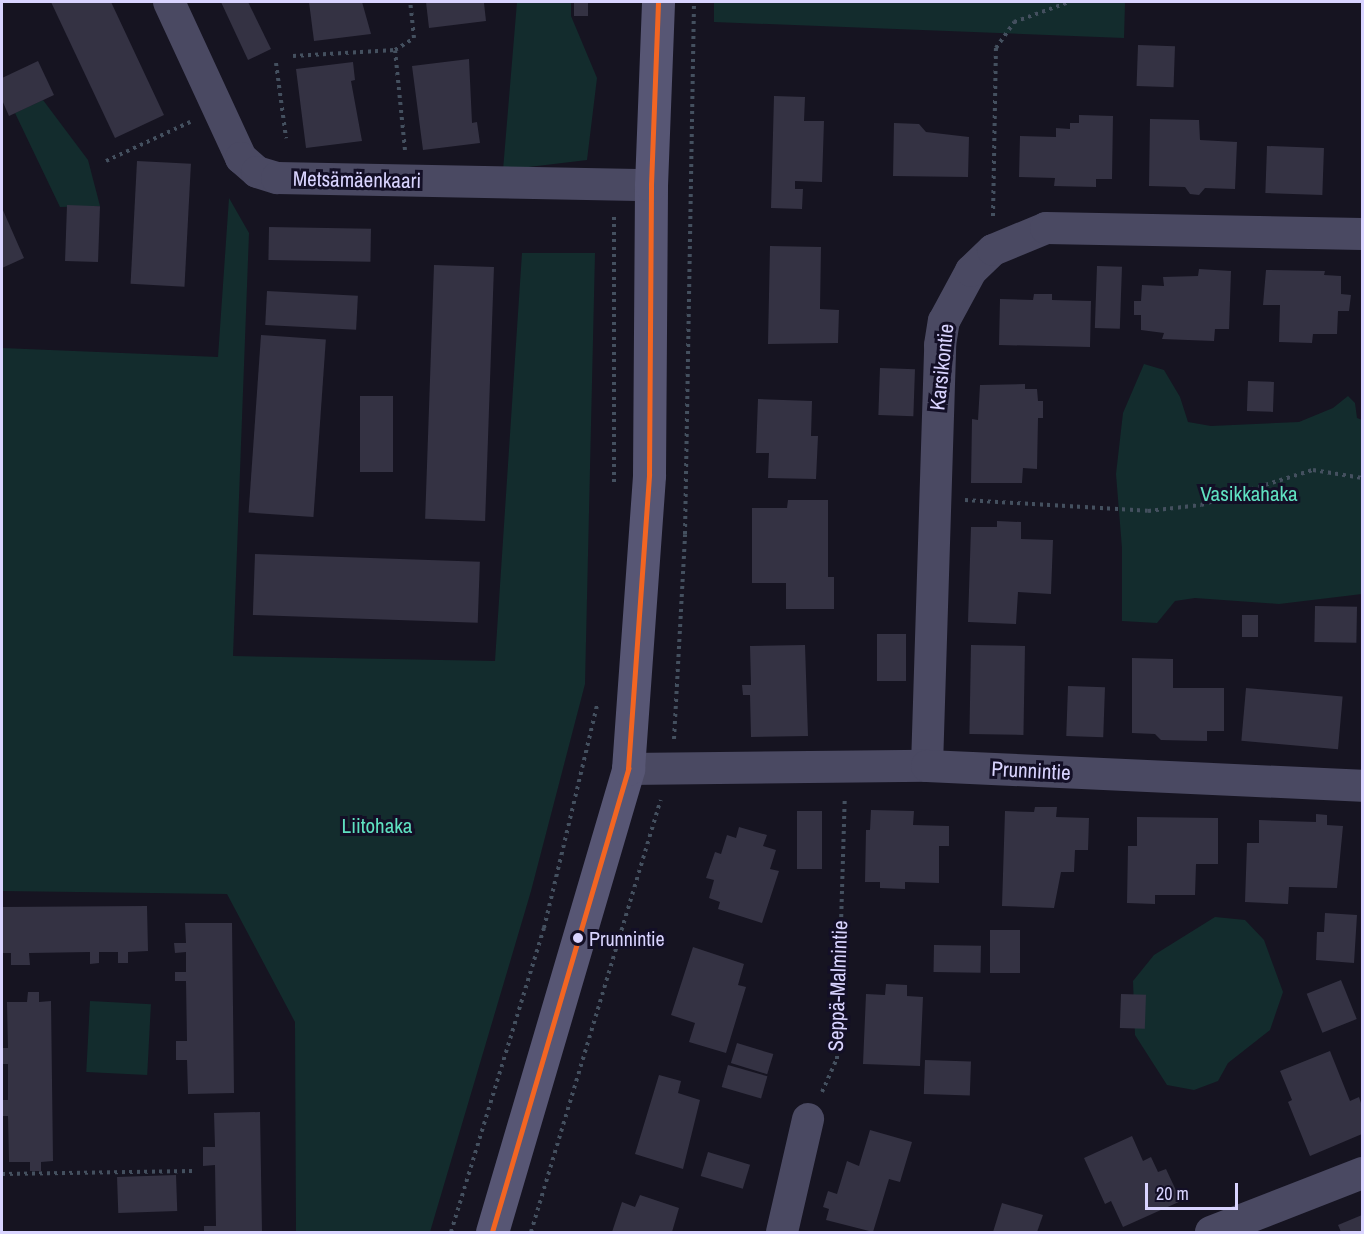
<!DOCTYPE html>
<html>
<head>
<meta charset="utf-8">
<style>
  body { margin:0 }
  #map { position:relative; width:1364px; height:1234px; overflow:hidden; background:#161421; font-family:"Archivo Narrow",sans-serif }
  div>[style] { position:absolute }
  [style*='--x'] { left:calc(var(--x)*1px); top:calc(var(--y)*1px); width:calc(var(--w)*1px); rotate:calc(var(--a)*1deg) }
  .green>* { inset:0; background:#132c2d; transform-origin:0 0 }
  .building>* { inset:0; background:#343243; transform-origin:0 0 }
  .path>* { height:4px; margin-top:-2px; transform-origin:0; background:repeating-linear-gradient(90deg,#44505f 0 3px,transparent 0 7.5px) }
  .street>* { height:32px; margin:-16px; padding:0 16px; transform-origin:16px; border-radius:16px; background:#4a4962 }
  .secondary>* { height:33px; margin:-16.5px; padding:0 16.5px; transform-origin:16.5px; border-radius:16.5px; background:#575674 }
  .bus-1>* { height:4.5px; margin:-2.25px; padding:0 2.25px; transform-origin:2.25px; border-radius:2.25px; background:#f26522 }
  .dots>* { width:16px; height:16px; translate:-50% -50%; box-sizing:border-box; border:3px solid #130f26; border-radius:50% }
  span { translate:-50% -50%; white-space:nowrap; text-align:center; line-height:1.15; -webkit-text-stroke:6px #130f26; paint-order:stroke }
  .bus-label { font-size:20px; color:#d9d4ff }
  .left { translate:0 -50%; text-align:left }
  .street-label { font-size:21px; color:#d9d4ff }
  .park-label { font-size:21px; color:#5fe0c0 }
  .frame { position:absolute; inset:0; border:3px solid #d9d4ff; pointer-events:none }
  .scale { position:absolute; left:1145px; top:1183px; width:93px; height:27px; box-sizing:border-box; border:3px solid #d9d4ff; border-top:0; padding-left:8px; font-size:18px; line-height:21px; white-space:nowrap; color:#d9d4ff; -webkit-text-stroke:4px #130f26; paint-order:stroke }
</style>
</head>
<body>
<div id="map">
  <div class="green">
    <i style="clip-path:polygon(517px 2px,571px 2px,571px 16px,597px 78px,587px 160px,503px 170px)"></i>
    <i style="clip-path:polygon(714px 2px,1125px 2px,1124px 38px,714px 22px)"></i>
    <i style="clip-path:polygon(43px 100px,88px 160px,100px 206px,60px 207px,15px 113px)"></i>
    <i style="clip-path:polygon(229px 198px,249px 233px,233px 656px,495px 661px,522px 253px,595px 253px,585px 684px,531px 891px,430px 1232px,296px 1232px,295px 1022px,227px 894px,2px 891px,2px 348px,218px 357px)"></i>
    <i style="clip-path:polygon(1144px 364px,1164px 370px,1180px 397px,1188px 422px,1211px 426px,1299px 422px,1333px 408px,1348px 396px,1355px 403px,1357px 418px,1362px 420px,1362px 594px,1279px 604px,1195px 598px,1175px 601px,1157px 623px,1122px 621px,1122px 548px,1116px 474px,1123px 413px)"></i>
    <i style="clip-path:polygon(1215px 917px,1245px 920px,1264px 940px,1283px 992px,1270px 1030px,1228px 1063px,1218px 1081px,1194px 1090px,1167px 1085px,1135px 1035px,1133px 981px,1154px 955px)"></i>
    <i style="left:90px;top:1001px;width:61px;height:71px;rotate:3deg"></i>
  </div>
  <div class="building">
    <i style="clip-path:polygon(51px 2px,111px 2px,164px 115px,115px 138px)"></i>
    <i style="clip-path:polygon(221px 2px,248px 2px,271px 49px,248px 60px)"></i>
    <i style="clip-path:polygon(309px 2px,362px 2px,371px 34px,314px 41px)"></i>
    <i style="clip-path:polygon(426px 2px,484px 3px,486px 21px,429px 28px)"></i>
    <i style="left:574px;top:2px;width:14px;height:14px"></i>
    <i style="left:1138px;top:45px;width:37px;height:41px;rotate:2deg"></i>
    <i style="clip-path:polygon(469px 59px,472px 123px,477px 122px,480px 143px,423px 150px,412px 66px)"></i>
    <i style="clip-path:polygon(38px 61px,54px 95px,9px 116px,2px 100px,2px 78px)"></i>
    <i style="clip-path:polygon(353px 62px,355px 80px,351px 81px,362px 141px,306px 148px,296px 69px)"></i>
    <i style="clip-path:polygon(774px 96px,805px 97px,804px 121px,824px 121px,822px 182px,795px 181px,795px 189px,803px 189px,802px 209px,771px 208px)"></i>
    <i style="clip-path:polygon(1079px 115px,1113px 116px,1112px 179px,1096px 179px,1096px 187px,1054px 186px,1055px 178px,1019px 177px,1020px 136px,1056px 137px,1056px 128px,1070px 129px,1070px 123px,1079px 123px)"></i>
    <i style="clip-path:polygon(1150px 119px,1199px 120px,1200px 140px,1237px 142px,1235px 189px,1205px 188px,1199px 195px,1190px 194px,1185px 187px,1149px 186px)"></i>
    <i style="clip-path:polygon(894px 123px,919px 124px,926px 132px,969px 137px,968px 177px,893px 176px)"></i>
    <i style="left:1267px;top:146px;width:57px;height:47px;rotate:2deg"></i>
    <i style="left:137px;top:161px;width:54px;height:123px;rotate:3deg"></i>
    <i style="left:67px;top:205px;width:33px;height:56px;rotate:2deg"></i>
    <i style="clip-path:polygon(2px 208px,24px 258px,2px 268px)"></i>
    <i style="left:269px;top:227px;width:102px;height:33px;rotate:1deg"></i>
    <i style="clip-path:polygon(770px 246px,821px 247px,820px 309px,839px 310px,838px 343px,768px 344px)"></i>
    <i style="left:434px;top:265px;width:60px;height:254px;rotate:2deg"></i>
    <i style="left:1097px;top:266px;width:25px;height:62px;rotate:2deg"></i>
    <i style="clip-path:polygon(1199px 269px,1231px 271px,1229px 329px,1215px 329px,1214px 341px,1162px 339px,1164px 333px,1141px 330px,1141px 315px,1134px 315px,1134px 301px,1141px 301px,1142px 285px,1164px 286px,1163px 277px,1198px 276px)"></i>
    <i style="clip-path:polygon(1266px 270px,1325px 271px,1324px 275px,1341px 276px,1341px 294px,1351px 295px,1349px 311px,1338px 311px,1337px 334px,1313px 334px,1312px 343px,1279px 342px,1280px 305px,1263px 305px)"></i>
    <i style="left:267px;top:291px;width:91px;height:34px;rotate:3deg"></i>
    <i style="clip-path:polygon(1034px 294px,1052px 294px,1052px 300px,1091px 301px,1090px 347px,999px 345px,1000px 299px,1033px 300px)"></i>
    <i style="left:261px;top:335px;width:65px;height:178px;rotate:4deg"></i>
    <i style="left:880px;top:368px;width:35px;height:47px;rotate:2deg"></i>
    <i style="left:1248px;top:381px;width:26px;height:30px;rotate:2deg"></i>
    <i style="clip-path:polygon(1025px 384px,1025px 389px,1037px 389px,1038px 401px,1043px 401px,1043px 418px,1038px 418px,1037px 469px,1023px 468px,1022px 483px,971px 483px,972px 419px,978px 420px,980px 385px)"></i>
    <i style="left:360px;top:396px;width:33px;height:76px"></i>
    <i style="clip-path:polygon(758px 399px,812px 401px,811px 436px,818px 436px,816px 479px,768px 478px,769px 453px,756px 453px)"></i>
    <i style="clip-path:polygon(788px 500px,828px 500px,828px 577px,834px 577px,834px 609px,786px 609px,786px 583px,752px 583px,752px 508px,787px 508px)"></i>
    <i style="clip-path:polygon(997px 521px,1021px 522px,1021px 539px,1053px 540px,1051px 594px,1018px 592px,1016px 624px,968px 622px,971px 527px,997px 527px)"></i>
    <i style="left:255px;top:554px;width:225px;height:61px;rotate:2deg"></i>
    <i style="left:1315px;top:606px;width:42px;height:36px;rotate:1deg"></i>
    <i style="left:1242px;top:615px;width:16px;height:22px"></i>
    <i style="left:877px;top:634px;width:29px;height:47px"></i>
    <i style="clip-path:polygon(805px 645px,808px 736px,751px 737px,750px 695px,743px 695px,742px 685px,751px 685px,750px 646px)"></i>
    <i style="left:971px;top:645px;width:54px;height:89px;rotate:1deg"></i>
    <i style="clip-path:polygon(1132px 658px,1173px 659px,1173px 688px,1224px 688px,1224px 731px,1207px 731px,1207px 741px,1161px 740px,1155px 734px,1132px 733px)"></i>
    <i style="left:1068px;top:686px;width:37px;height:50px;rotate:2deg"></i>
    <i style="left:1246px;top:688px;width:97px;height:53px;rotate:5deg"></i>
    <i style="clip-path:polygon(1035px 807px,1057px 807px,1056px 817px,1089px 818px,1088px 850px,1075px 850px,1074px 872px,1061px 872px,1054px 908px,1002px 906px,1005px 811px,1034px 812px)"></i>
    <i style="clip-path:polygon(871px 810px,914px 811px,913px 825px,949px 826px,949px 846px,939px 846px,939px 883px,905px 882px,905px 889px,880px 888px,880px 882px,865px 882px,866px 830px,870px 830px)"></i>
    <i style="left:797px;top:811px;width:25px;height:58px"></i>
    <i style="clip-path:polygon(1316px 814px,1327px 815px,1327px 825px,1343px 826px,1337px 888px,1289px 887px,1288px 904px,1245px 902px,1247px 843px,1259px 843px,1259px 820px,1316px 822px)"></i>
    <i style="clip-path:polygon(1137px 817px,1218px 818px,1218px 864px,1196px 864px,1195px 895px,1155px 895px,1155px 904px,1127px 903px,1128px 846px,1137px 846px)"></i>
    <i style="clip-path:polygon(739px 827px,767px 835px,763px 846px,776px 850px,770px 869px,779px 871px,762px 923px,718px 909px,720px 902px,709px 898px,714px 880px,706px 878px,715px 852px,721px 854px,727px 835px,736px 838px)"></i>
    <i style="clip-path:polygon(147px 906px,148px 951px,128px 952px,128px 963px,118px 963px,118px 952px,99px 952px,99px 963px,90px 964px,90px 952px,29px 953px,30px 965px,11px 965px,11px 953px,2px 953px,2px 907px)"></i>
    <i style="clip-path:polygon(1325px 913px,1357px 915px,1354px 963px,1316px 960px,1317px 932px,1324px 932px)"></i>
    <i style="clip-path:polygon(185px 923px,232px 923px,234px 1093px,188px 1094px,187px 1060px,176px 1060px,176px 1041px,187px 1041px,186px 981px,175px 981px,175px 972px,186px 972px,186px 952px,175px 953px,174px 943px,186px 943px)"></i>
    <i style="left:990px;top:930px;width:30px;height:43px"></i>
    <i style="left:934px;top:945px;width:47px;height:27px;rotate:1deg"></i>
    <i style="clip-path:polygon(693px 947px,744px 964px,738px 985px,746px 987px,726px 1053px,689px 1042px,695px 1023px,671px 1015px)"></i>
    <i style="left:1341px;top:980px;width:42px;height:37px;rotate:68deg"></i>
    <i style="clip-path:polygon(886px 984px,907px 985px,907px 996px,923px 997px,920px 1066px,863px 1064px,866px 994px,885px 995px)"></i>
    <i style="clip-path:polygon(28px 992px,39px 992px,39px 1002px,51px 1001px,53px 1161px,41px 1162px,41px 1171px,30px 1171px,30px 1162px,9px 1162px,8px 1116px,2px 1116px,2px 1100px,8px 1100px,8px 1064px,2px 1064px,2px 1048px,8px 1048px,7px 1002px,27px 1002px)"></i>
    <i style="left:1121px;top:994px;width:25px;height:34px;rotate:2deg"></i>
    <i style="left:737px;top:1043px;width:38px;height:21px;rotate:17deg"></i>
    <i style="clip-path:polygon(1330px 1051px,1350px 1101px,1359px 1097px,1362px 1106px,1362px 1134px,1310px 1156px,1288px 1102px,1292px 1100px,1280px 1071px)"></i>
    <i style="left:925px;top:1060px;width:46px;height:34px;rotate:2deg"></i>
    <i style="left:728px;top:1065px;width:41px;height:23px;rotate:16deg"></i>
    <i style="clip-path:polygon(659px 1075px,681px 1081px,678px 1093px,700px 1100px,683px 1169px,635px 1154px)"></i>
    <i style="clip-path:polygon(260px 1112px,262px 1232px,204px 1232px,204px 1226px,216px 1226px,215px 1165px,203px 1166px,203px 1147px,215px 1147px,214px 1113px)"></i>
    <i style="clip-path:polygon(870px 1130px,912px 1142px,900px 1182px,889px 1179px,873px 1232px,826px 1220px,829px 1209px,823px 1207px,828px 1191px,837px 1194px,847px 1161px,859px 1166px)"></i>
    <i style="clip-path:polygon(1132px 1136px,1143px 1161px,1151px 1157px,1158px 1172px,1166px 1169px,1181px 1201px,1123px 1227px,1111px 1201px,1105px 1204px,1084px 1158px)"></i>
    <i style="left:708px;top:1152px;width:44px;height:25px;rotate:17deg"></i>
    <i style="left:176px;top:1175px;width:36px;height:59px;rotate:88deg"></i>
    <i style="clip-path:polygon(640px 1195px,679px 1208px,672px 1232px,612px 1232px,622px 1202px,635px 1207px)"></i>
    <i style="clip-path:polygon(1002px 1203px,1043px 1215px,1037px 1232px,993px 1232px)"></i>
    <i style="clip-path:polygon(1362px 1215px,1362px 1232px,1341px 1232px,1338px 1225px)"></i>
  </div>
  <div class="path">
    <i style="--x:293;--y:56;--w:102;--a:-3.4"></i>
    <i style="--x:276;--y:63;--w:76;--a:82.4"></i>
    <i style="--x:405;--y:150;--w:100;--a:-95.7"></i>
    <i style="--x:395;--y:50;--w:22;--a:-32"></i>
    <i style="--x:414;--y:38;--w:36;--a:-96"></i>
    <i style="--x:106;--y:161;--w:93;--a:-24.9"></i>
    <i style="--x:993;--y:216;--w:168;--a:-89"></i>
    <i style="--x:996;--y:48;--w:32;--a:-55"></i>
    <i style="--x:1014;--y:22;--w:59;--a:-20"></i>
    <i style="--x:614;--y:482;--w:268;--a:-90"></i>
    <i style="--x:965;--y:500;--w:183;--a:3.4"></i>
    <i style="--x:1148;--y:511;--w:53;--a:-6.5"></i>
    <i style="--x:1201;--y:505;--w:117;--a:-17.4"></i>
    <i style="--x:1313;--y:470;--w:50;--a:9.3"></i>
    <i style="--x:674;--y:739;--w:205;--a:-86.9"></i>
    <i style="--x:685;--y:534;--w:532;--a:-89.03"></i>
    <i style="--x:822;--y:1092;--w:36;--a:-66"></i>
    <i style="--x:837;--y:1059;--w:262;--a:-88.3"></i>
    <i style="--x:2;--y:1174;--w:192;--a:-0.9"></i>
    <i style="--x:451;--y:1232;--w:318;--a:-73"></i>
    <i style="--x:544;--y:928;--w:232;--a:-76.6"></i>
    <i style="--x:531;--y:1232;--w:451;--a:-73.3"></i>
  </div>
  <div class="street">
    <i style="--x:169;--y:2;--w:172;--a:65.2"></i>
    <i style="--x:241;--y:158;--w:21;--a:41"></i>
    <i style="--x:257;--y:172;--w:21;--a:17"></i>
    <i style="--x:277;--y:178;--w:374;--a:1.1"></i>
    <i style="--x:927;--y:766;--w:421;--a:-88.2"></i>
    <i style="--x:940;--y:345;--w:24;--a:-81"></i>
    <i style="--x:944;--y:321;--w:57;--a:-61.6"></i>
    <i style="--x:971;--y:271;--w:30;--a:-44"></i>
    <i style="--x:993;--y:250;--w:57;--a:-22.5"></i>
    <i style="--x:1046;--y:228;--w:316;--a:1.1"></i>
    <i style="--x:628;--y:769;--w:299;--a:-0.6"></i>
    <i style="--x:927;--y:766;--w:435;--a:2.6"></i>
    <i style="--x:782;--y:1232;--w:116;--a:-77"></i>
    <i style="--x:1211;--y:1232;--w:162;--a:-21.3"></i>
  </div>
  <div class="secondary">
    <i style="--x:492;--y:1232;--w:483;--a:-73.6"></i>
    <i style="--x:628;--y:769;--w:295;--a:-85.9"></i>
    <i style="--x:649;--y:475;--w:290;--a:-89.6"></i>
    <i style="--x:651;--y:185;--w:183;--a:-87.8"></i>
  </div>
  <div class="bus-1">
    <i style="--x:492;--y:1232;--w:483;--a:-73.6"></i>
    <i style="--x:628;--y:769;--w:295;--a:-85.9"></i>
    <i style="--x:649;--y:475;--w:290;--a:-89.6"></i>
    <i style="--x:651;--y:185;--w:183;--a:-87.8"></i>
  </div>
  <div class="dots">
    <i style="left:578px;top:938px;background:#d9d4ff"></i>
  </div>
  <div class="bus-label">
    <span class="left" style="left:589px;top:938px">Prunnintie</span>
  </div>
  <div class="street-label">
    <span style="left:357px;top:180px;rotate:1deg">Metsämäenkaari</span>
    <span style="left:942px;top:367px;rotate:-84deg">Karsikontie</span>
    <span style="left:1031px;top:771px;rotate:3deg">Prunnintie</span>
    <span style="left:838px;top:986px;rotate:-88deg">Seppä-Malmintie</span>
  </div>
  <div class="park-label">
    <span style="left:1249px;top:494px">Vasikkahaka</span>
    <span style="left:377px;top:826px">Liitohaka</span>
  </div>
  <div class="frame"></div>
  <div class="scale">20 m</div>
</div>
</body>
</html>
